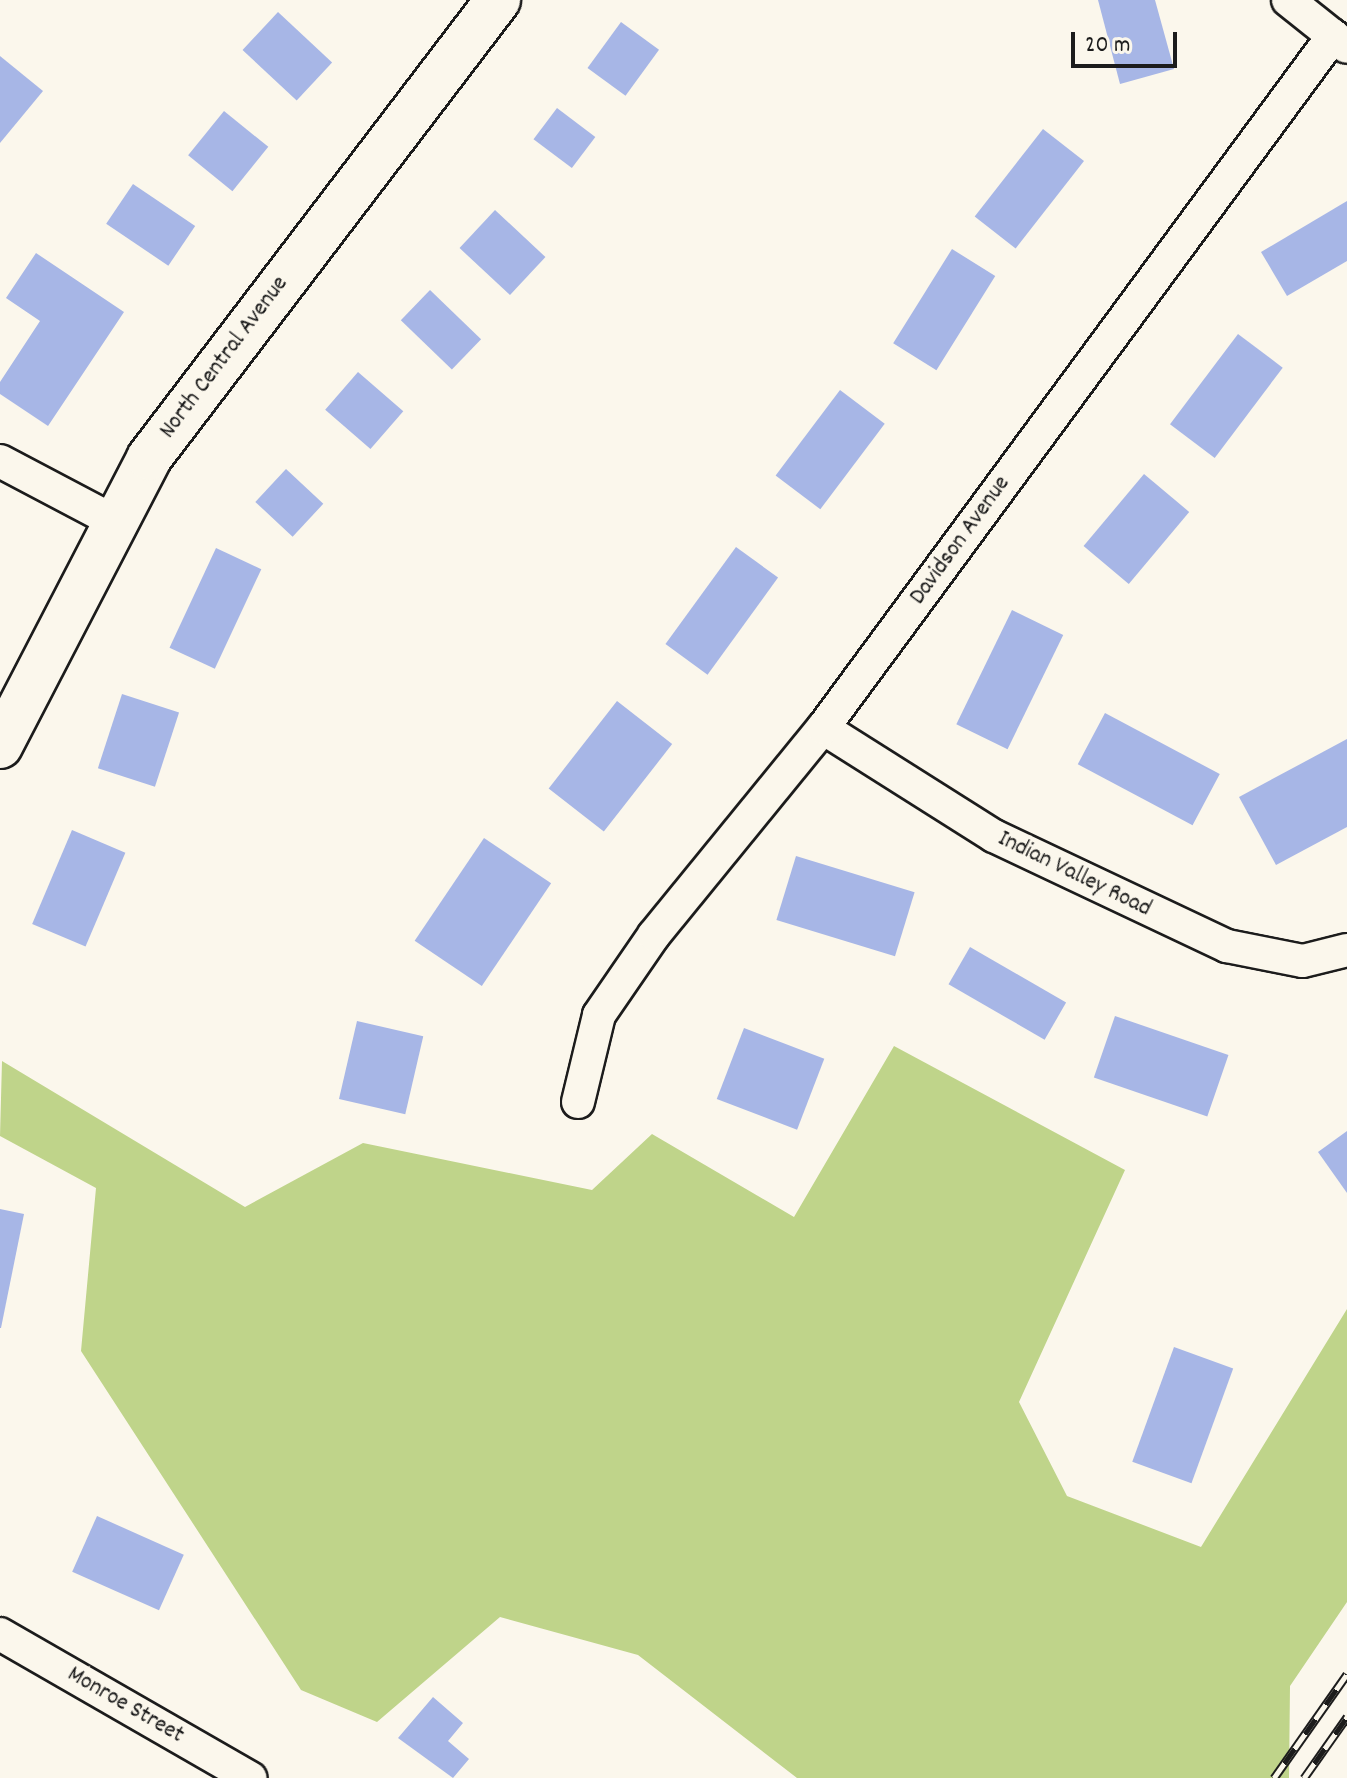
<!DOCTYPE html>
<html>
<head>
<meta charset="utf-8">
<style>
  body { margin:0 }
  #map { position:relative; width:1347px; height:1778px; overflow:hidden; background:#fbf7ec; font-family:Dekko,sans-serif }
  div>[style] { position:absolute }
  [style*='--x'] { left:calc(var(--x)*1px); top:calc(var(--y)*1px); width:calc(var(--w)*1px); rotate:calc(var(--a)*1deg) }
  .green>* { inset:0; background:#bfd48a }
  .building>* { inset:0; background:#a7b6e6; transform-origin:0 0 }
  .roads { filter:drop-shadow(2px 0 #1c1c1c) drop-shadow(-2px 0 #1c1c1c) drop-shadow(0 2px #1c1c1c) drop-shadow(0 -2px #1c1c1c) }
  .street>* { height:32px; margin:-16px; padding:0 16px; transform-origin:16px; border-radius:16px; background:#fbf7ec }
  .secondary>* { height:44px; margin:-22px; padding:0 22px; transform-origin:22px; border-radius:22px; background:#fbf7ec }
  .rail>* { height:9px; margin-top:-4.5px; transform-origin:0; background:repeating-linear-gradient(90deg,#fbf7ec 0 18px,#1c1c1c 0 36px); box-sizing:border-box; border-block:2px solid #1c1c1c }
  span { translate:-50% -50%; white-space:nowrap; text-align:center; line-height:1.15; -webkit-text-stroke:7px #fbf7ec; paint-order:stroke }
  .street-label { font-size:24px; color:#1c1c1c }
  .scale { position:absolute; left:1071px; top:32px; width:106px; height:36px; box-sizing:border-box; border:4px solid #1c1c1c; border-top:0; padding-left:10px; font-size:24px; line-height:28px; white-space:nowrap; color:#1c1c1c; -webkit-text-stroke:6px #fbf7ec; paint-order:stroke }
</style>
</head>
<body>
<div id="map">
  <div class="green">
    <i style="clip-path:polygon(894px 1046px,1125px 1170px,1019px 1402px,1067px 1496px,1201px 1547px,1347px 1309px,1347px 1602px,1290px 1686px,1289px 1778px,797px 1778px,638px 1655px,500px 1617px,377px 1722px,301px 1690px,81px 1351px,96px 1188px,0 1136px,2px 1061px,245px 1207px,363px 1143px,592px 1190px,652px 1134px,794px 1217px)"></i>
  </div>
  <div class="building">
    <i style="clip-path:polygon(1098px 0,1155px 0,1174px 69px,1120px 84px)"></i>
    <i style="left:278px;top:12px;width:74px;height:52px;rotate:43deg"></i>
    <i style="left:621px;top:22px;width:47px;height:57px;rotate:36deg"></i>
    <i style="clip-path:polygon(0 56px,43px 91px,0 143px)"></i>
    <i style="left:557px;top:108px;width:48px;height:39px;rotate:37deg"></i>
    <i style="left:224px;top:111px;width:57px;height:57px;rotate:39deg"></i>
    <i style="left:1043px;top:129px;width:52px;height:111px;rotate:38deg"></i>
    <i style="left:133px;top:184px;width:75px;height:48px;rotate:34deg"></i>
    <i style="clip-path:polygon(1347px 201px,1347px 261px,1287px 296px,1261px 252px)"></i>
    <i style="left:495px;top:210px;width:69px;height:52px;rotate:43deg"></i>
    <i style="left:952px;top:249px;width:51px;height:111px;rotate:32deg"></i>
    <i style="clip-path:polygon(36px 253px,124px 312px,48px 426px,0 394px,0 382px,40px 321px,6px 298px)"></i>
    <i style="left:430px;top:290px;width:71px;height:42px;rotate:44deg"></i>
    <i style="left:1238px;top:334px;width:56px;height:113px;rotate:37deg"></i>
    <i style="left:358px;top:372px;width:60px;height:50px;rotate:41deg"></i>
    <i style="left:840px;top:390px;width:56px;height:107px;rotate:37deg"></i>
    <i style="left:286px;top:469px;width:51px;height:45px;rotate:43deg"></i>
    <i style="left:1144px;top:474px;width:59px;height:94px;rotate:40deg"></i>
    <i style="left:736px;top:547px;width:52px;height:120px;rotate:36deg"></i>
    <i style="left:216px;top:548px;width:50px;height:110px;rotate:25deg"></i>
    <i style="left:1012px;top:610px;width:57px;height:127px;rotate:26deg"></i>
    <i style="left:122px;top:694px;width:60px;height:78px;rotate:18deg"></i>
    <i style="left:617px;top:701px;width:70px;height:111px;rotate:38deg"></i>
    <i style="left:1105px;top:713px;width:130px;height:58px;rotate:28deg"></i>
    <i style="clip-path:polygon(1347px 739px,1347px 827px,1276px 865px,1239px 797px)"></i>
    <i style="left:72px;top:830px;width:58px;height:102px;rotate:23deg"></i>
    <i style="left:484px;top:838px;width:81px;height:124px;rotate:34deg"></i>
    <i style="left:796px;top:856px;width:124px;height:67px;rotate:17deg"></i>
    <i style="left:970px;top:947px;width:111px;height:43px;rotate:30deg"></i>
    <i style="left:1115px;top:1016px;width:120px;height:65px;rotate:19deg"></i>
    <i style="left:357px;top:1021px;width:68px;height:80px;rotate:13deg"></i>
    <i style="left:744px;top:1028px;width:86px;height:76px;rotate:21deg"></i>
    <i style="clip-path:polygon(1347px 1131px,1347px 1193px,1318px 1152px)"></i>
    <i style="clip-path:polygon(0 1209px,24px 1214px,1px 1328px,0 1328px)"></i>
    <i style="left:1174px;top:1347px;width:63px;height:122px;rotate:20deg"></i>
    <i style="left:97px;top:1516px;width:95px;height:61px;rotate:24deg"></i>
    <i style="clip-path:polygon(433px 1697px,463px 1723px,448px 1741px,469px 1759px,453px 1778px,398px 1738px)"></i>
  </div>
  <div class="roads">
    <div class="street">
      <i style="--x:1288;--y:0;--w:75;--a:38.5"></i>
      <i style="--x:0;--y:461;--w:127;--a:27.8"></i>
      <i style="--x:823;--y:728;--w:202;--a:32.3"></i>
      <i style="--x:994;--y:836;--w:258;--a:25.3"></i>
      <i style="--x:1227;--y:946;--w:77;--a:11.2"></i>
      <i style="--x:1303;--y:961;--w:45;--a:-14"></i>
      <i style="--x:578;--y:1102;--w:89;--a:-76.4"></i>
      <i style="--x:599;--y:1015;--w:97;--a:-55.5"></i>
      <i style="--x:654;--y:935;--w:267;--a:-50.8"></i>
      <i style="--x:823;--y:728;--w:860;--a:-53.61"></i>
      <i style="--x:0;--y:1634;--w:289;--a:29.9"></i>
    </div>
    <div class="secondary">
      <i style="--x:0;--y:746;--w:324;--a:-62.6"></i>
      <i style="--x:149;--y:458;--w:576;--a:-52.69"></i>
    </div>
  </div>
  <div class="rail">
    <i style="--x:1274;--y:1778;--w:127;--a:-54.9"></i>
    <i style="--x:1304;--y:1778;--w:75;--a:-54.8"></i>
  </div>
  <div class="street-label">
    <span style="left:225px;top:358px;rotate:-53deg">North Central Avenue</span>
    <span style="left:961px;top:541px;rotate:-54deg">Davidson Avenue</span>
    <span style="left:1074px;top:875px;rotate:26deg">Indian Valley Road</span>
    <span style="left:125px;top:1706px;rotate:30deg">Monroe Street</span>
  </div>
  <div class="scale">20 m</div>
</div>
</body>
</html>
